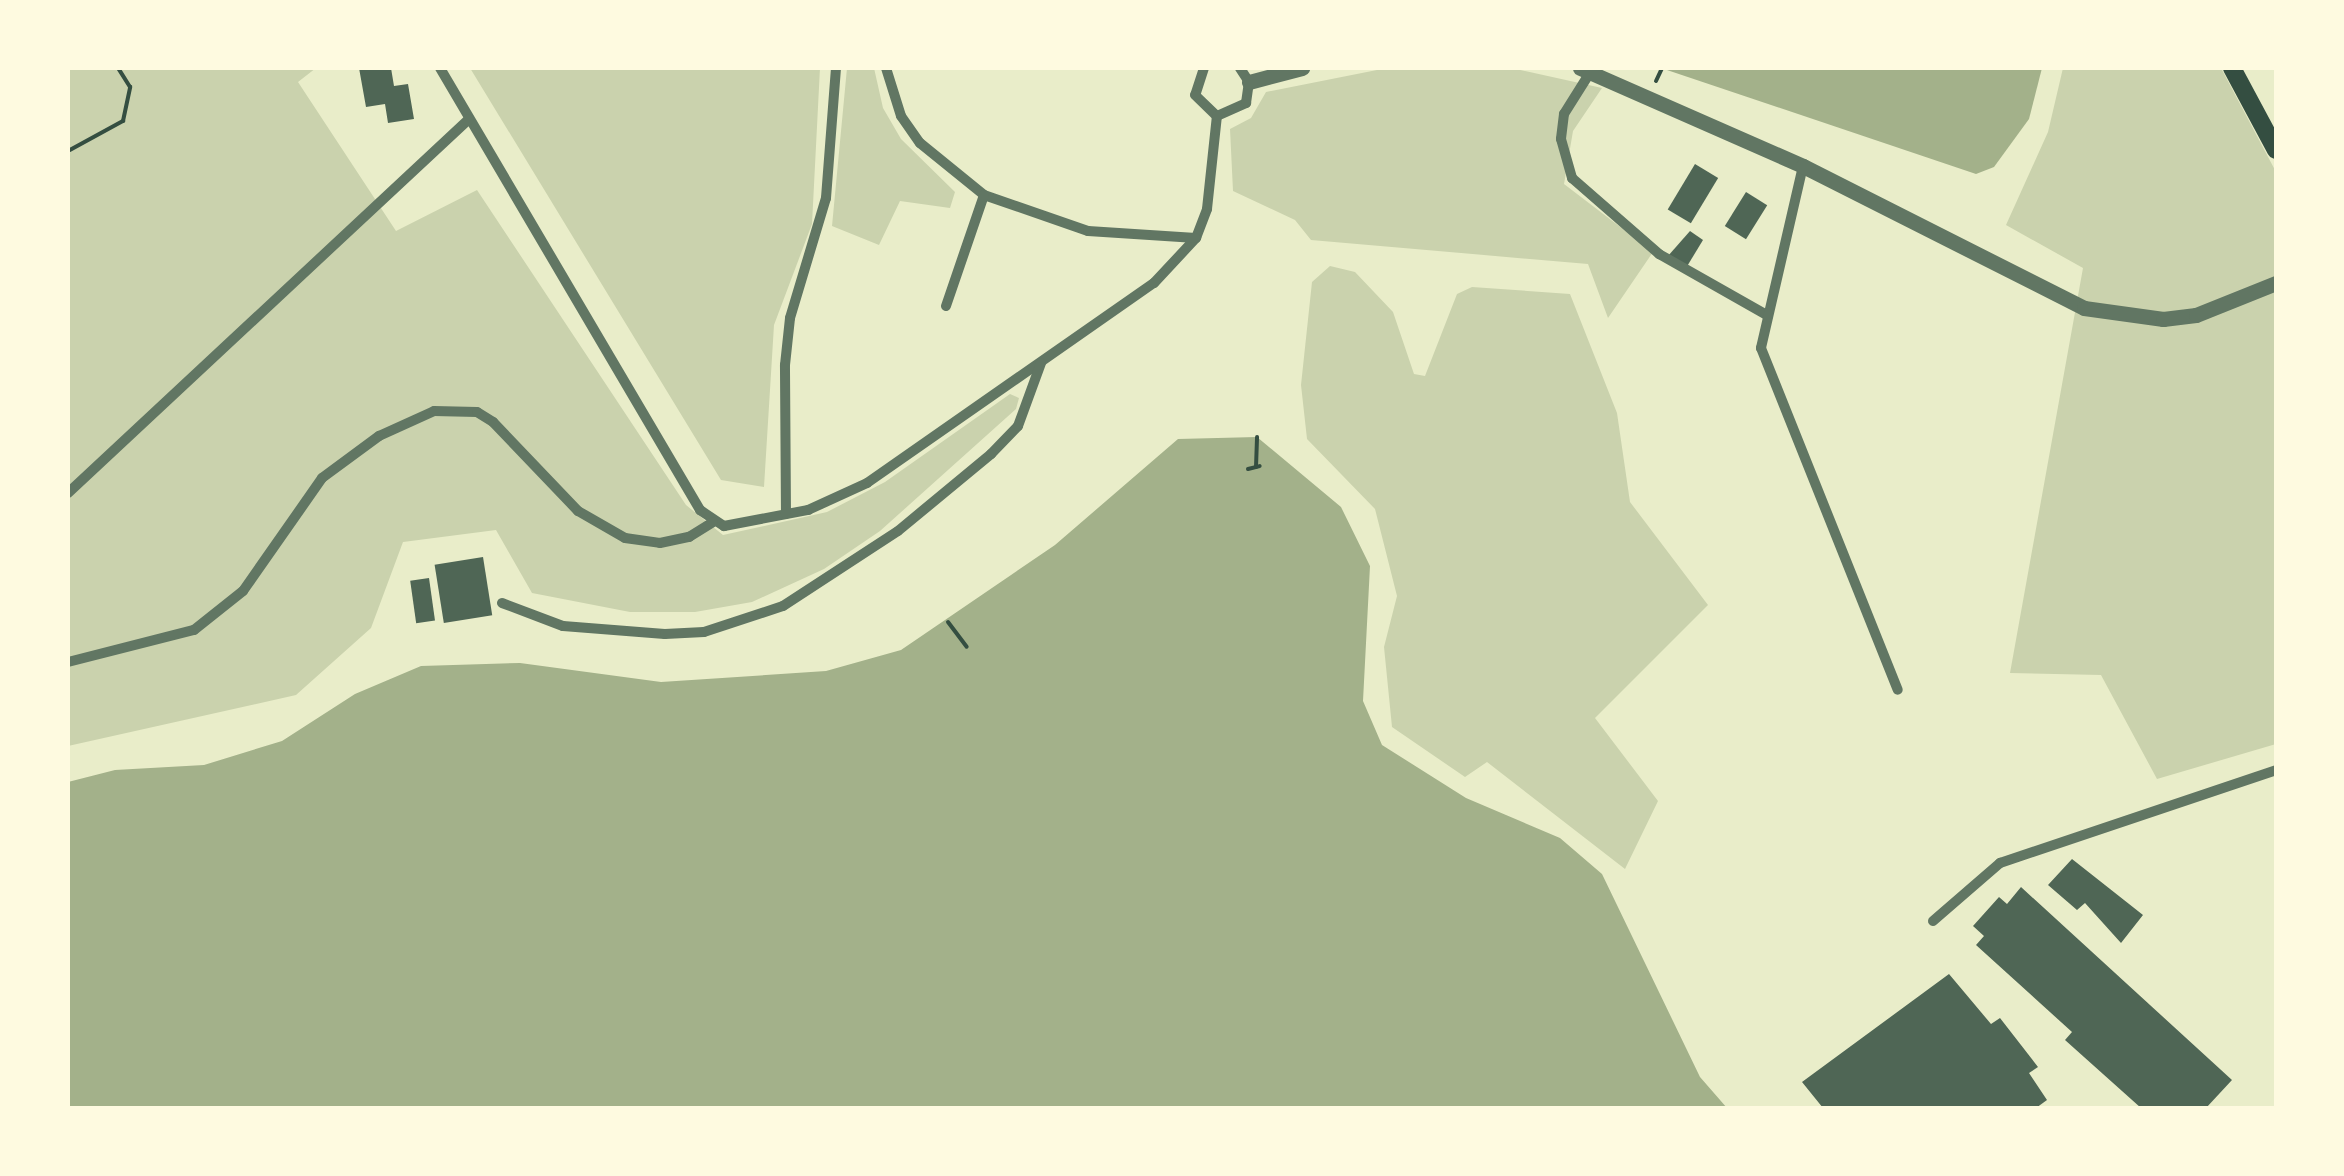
<!DOCTYPE html>
<html>
<head>
<meta charset="utf-8">
<style>
  body { margin:0 }
  #map { position:relative; width:2344px; height:1176px; overflow:hidden; background:#e9edc9; font-family:"IBM Plex Sans",sans-serif }
  div>[style] { position:absolute }
  [style*='--x'] { left:calc(var(--x)*1px); top:calc(var(--y)*1px); width:calc(var(--w)*1px); rotate:calc(var(--a)*1deg) }
  .green>* { inset:0; background:#cad2ad }
  .water>* { inset:0; background:#a3b18a }
  .building>* { inset:0; background:#4f6655; transform-origin:0 0 }
  .path>* { height:4px; margin:-2px; padding:0 2px; transform-origin:2px; border-radius:2px; background:#344e41 }
  .minor>* { height:10px; margin:-5px; padding:0 5px; transform-origin:5px; border-radius:5px; background:#617663 }
  .tertiary>* { height:15px; margin:-7.5px; padding:0 7.5px; transform-origin:7.5px; border-radius:7.5px; background:#617663 }
  .secondary>* { height:18px; margin:-9px; padding:0 9px; transform-origin:9px; border-radius:9px; background:#344e41 }
  span { translate:-50% -50%; white-space:nowrap; text-align:center; line-height:1.15; -webkit-text-stroke:8px #fefae0; paint-order:stroke }
  .frame { position:absolute; inset:0; border:70px solid #fefae0; pointer-events:none }
</style>
</head>
<body>
<div id="map">
  <div class="green">
    <i style="clip-path:polygon(68px 68px,316px 68px,298px 82px,396px 231px,477px 190px,686px 505px,723px 535px,827px 512px,885px 482px,1010px 394px,1019px 398px,1016px 409px,880px 531px,824px 569px,752px 602px,695px 612px,630px 612px,532px 593px,496px 530px,403px 542px,371px 628px,296px 695px,68px 746px)"></i>
    <i style="clip-path:polygon(470px 68px,820px 68px,812px 224px,774px 325px,764px 487px,721px 480px)"></i>
    <i style="clip-path:polygon(847px 68px,874px 68px,883px 108px,901px 139px,955px 192px,950px 208px,900px 201px,879px 245px,832px 226px)"></i>
    <i style="clip-path:polygon(1511px 68px,1602px 88px,1573px 131px,1564px 184px,1653px 252px,1608px 318px,1588px 264px,1311px 240px,1295px 220px,1233px 191px,1230px 129px,1251px 118px,1266px 92px,1382px 69px)"></i>
    <i style="clip-path:polygon(2063px 68px,2221px 68px,2276px 172px,2276px 744px,2157px 779px,2101px 675px,2010px 673px,2083px 268px,2006px 225px,2048px 132px)"></i>
    <i style="clip-path:polygon(1330px 266px,1355px 272px,1393px 312px,1414px 374px,1425px 376px,1457px 294px,1472px 287px,1570px 294px,1617px 413px,1630px 502px,1708px 605px,1595px 718px,1658px 801px,1625px 869px,1487px 762px,1465px 777px,1392px 727px,1384px 647px,1397px 596px,1375px 509px,1307px 439px,1301px 385px,1312px 282px)"></i>
  </div>
  <div class="water">
    <i style="clip-path:polygon(1661px 68px,2042px 68px,2029px 119px,1994px 167px,1976px 174px)"></i>
    <i style="clip-path:polygon(1257px 437px,1341px 507px,1370px 566px,1363px 701px,1382px 745px,1466px 798px,1560px 838px,1602px 874px,1700px 1077px,1727px 1108px,68px 1108px,68px 782px,115px 770px,204px 765px,282px 741px,355px 694px,421px 666px,520px 663px,661px 682px,826px 671px,901px 650px,1055px 545px,1178px 439px)"></i>
  </div>
  <div class="building">
    <i style="clip-path:polygon(359px 68px,391px 68px,394px 86px,408px 84px,414px 119px,388px 123px,385px 104px,366px 107px)"></i>
    <i style="left:1695px;top:164px;width:27px;height:53px;rotate:31deg"></i>
    <i style="left:1746px;top:192px;width:25px;height:40px;rotate:32deg"></i>
    <i style="clip-path:polygon(1690px 231px,1703px 240px,1686px 268px,1668px 256px)"></i>
    <i style="left:483px;top:557px;width:59px;height:49px;rotate:81deg"></i>
    <i style="left:429px;top:578px;width:43px;height:19px;rotate:82deg"></i>
    <i style="clip-path:polygon(2072px 859px,2143px 915px,2121px 943px,2085px 903px,2077px 910px,2048px 885px)"></i>
    <i style="clip-path:polygon(2021px 887px,2232px 1080px,2206px 1108px,2141px 1108px,2065px 1040px,2072px 1032px,1976px 945px,1984px 936px,1973px 926px,1999px 897px,2007px 904px)"></i>
    <i style="clip-path:polygon(1949px 974px,1991px 1024px,2000px 1018px,2038px 1067px,2029px 1073px,2047px 1100px,2036px 1108px,1823px 1108px,1802px 1082px)"></i>
  </div>
  <div class="path">
    <i style="--x:1656;--y:81;--w:14;--a:-65"></i>
    <i style="--x:68;--y:151;--w:63;--a:-28.6"></i>
    <i style="--x:123;--y:121;--w:35;--a:-78"></i>
    <i style="--x:130;--y:87;--w:22;--a:-122"></i>
    <i style="--x:1256;--y:467;--w:30;--a:-88"></i>
    <i style="--x:1248;--y:469;--w:12;--a:-14"></i>
    <i style="--x:948;--y:622;--w:31;--a:53"></i>
  </div>
  <div class="minor">
    <i style="--x:440;--y:68;--w:513;--a:59.53"></i>
    <i style="--x:700;--y:510;--w:29;--a:34"></i>
    <i style="--x:724;--y:526;--w:86;--a:-10.8"></i>
    <i style="--x:808;--y:510;--w:65;--a:-24.6"></i>
    <i style="--x:867;--y:483;--w:350;--a:-34.9"></i>
    <i style="--x:1154;--y:283;--w:62;--a:-47"></i>
    <i style="--x:1196;--y:238;--w:31;--a:-69"></i>
    <i style="--x:1207;--y:209;--w:94;--a:-83.9"></i>
    <i style="--x:886;--y:68;--w:50;--a:72.6"></i>
    <i style="--x:901;--y:116;--w:33;--a:55"></i>
    <i style="--x:920;--y:143;--w:82;--a:39.1"></i>
    <i style="--x:984;--y:195;--w:110;--a:19.1"></i>
    <i style="--x:1088;--y:231;--w:108;--a:3.7"></i>
    <i style="--x:1204;--y:68;--w:28;--a:108"></i>
    <i style="--x:1195;--y:95;--w:30;--a:44"></i>
    <i style="--x:1217;--y:116;--w:32;--a:-24"></i>
    <i style="--x:1246;--y:103;--w:21;--a:-82"></i>
    <i style="--x:1249;--y:82;--w:17;--a:-123"></i>
    <i style="--x:1591;--y:71;--w:51;--a:122.1"></i>
    <i style="--x:1564;--y:114;--w:25;--a:97"></i>
    <i style="--x:1561;--y:139;--w:41;--a:74.2"></i>
    <i style="--x:1572;--y:178;--w:116;--a:41.1"></i>
    <i style="--x:1659;--y:254;--w:122;--a:29.5"></i>
    <i style="--x:1803;--y:166;--w:187;--a:103"></i>
    <i style="--x:1761;--y:348;--w:368;--a:68.2"></i>
    <i style="--x:946;--y:306;--w:117;--a:-71.1"></i>
    <i style="--x:68;--y:493;--w:548;--a:-43"></i>
    <i style="--x:786;--y:514;--w:149;--a:-90.4"></i>
    <i style="--x:785;--y:365;--w:47;--a:-83.9"></i>
    <i style="--x:790;--y:318;--w:125;--a:-73.3"></i>
    <i style="--x:826;--y:198;--w:130;--a:-85.6"></i>
    <i style="--x:502;--y:603;--w:65;--a:20.7"></i>
    <i style="--x:563;--y:626;--w:102;--a:4.5"></i>
    <i style="--x:665;--y:634;--w:39;--a:-3"></i>
    <i style="--x:704;--y:632;--w:83;--a:-18.2"></i>
    <i style="--x:783;--y:606;--w:137;--a:-33.1"></i>
    <i style="--x:898;--y:531;--w:121;--a:-39.6"></i>
    <i style="--x:991;--y:454;--w:39;--a:-46"></i>
    <i style="--x:1018;--y:426;--w:67;--a:-69.9"></i>
    <i style="--x:68;--y:662;--w:130;--a:-14.3"></i>
    <i style="--x:194;--y:630;--w:63;--a:-38.5"></i>
    <i style="--x:243;--y:591;--w:138;--a:-55"></i>
    <i style="--x:322;--y:478;--w:71;--a:-36.4"></i>
    <i style="--x:379;--y:436;--w:60;--a:-24.4"></i>
    <i style="--x:434;--y:411;--w:43;--a:1.3"></i>
    <i style="--x:477;--y:412;--w:19;--a:32"></i>
    <i style="--x:493;--y:422;--w:123;--a:46.3"></i>
    <i style="--x:578;--y:511;--w:54;--a:29.9"></i>
    <i style="--x:625;--y:538;--w:35;--a:8"></i>
    <i style="--x:660;--y:543;--w:30;--a:-12"></i>
    <i style="--x:689;--y:537;--w:28;--a:-32"></i>
    <i style="--x:1933;--y:921;--w:89;--a:-40.9"></i>
    <i style="--x:2000;--y:863;--w:291;--a:-18.6"></i>
  </div>
  <div class="tertiary">
    <i style="--x:1580;--y:68;--w:244;--a:23.7"></i>
    <i style="--x:1803;--y:166;--w:315;--a:26.8"></i>
    <i style="--x:2084;--y:308;--w:80;--a:7.9"></i>
    <i style="--x:2163;--y:319;--w:33;--a:-7"></i>
    <i style="--x:2196;--y:315;--w:86;--a:-21.8"></i>
    <i style="--x:1249;--y:82;--w:55;--a:-14.8"></i>
  </div>
  <div class="secondary">
    <i style="--x:2232;--y:68;--w:93;--a:61.8"></i>
  </div>
  <div class="frame"></div>
</div>
</body>
</html>
